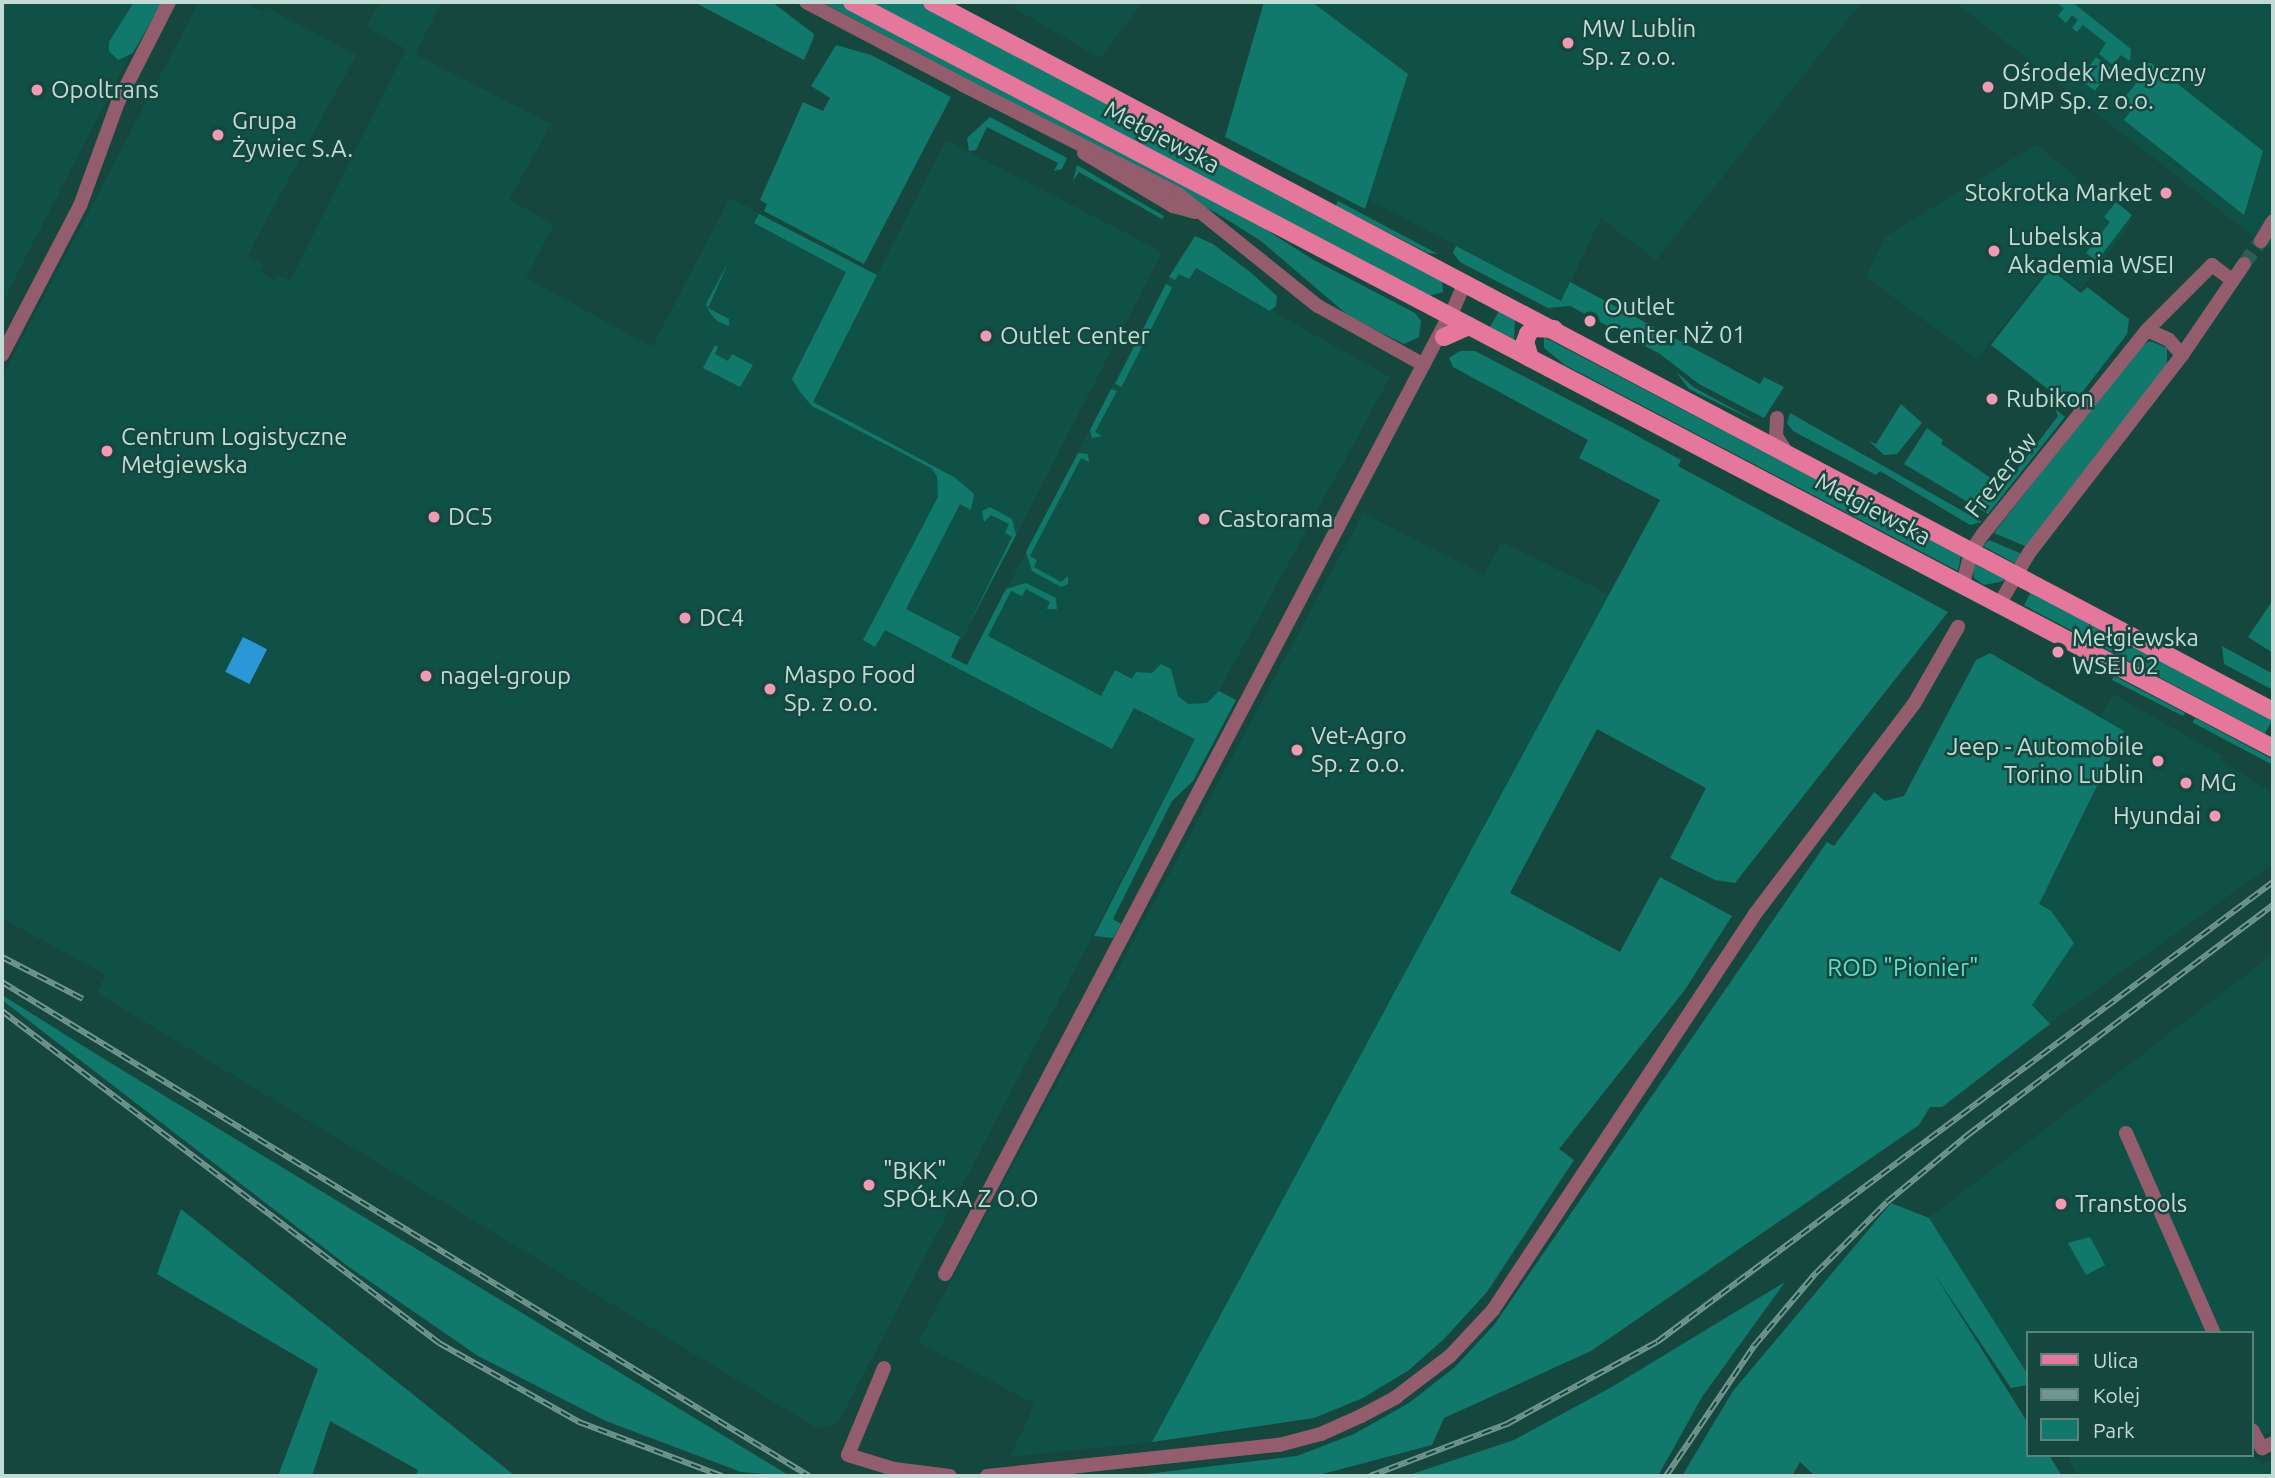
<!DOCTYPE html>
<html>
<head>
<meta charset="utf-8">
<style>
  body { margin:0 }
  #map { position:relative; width:2275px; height:1478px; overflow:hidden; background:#15473f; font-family:Ubuntu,sans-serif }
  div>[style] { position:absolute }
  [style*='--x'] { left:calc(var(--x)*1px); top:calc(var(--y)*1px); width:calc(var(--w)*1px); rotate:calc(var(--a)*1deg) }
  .built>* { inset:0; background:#105147 }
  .green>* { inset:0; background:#11796b; transform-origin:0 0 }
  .water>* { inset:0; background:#2c97d7; transform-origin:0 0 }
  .minor-tunnel>* { height:14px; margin-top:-7px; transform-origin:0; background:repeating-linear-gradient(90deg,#2f5d56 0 14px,transparent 0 21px) }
  .minor>* { height:14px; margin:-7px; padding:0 7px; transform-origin:7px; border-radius:7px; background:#945d6e }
  .major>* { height:18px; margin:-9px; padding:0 9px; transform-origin:9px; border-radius:9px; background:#e6779c }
  .rail>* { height:6px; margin-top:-3px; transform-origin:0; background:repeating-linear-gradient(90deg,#15473f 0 10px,#729690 0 20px); box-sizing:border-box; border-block:2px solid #729690 }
  .dots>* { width:19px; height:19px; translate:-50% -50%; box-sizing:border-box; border:4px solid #15473f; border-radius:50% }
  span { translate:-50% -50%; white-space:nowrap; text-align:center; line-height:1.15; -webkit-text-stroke:5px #15473f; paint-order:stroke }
  .poi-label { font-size:24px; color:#c3dbd6 }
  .left { translate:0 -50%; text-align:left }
  .right { translate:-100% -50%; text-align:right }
  .street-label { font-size:24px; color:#c3dbd6 }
  .park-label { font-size:24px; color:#5ddec8 }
  .frame { position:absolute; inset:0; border:4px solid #c3dbd6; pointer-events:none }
  .legend { position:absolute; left:2026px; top:1331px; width:228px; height:126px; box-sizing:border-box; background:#15473f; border:2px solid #5b827b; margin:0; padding:9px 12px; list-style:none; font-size:21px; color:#c3dbd6 }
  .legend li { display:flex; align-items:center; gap:14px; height:35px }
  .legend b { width:35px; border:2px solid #5b827b }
</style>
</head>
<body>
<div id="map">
  <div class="built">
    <i style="clip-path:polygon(2px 2px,157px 2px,2px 303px)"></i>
    <i style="clip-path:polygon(199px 2px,243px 2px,263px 12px,266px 7px,356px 55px,247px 256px,264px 265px,260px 272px,275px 280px,277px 276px,290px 281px,406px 49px,366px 27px,381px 2px,442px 2px,415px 54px,551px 124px,509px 200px,554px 224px,526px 278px,652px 347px,730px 198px,877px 275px,946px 140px,1162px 252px,961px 642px,896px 608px,885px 630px,1112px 749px,1134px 708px,1195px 739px,838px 1423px,817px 1428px,97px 993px,106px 975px,2px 918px,2px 377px)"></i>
    <i style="clip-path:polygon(1019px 2px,1143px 2px,1100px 58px,1014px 8px)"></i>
    <i style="clip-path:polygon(1312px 2px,1862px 2px,1656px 260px,1601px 218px,1561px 301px,1368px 199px,1408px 74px)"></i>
    <i style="clip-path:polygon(1955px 2px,2273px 2px,2273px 252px)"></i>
    <i style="clip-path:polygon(2036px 145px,2132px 221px,2081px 290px,2049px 267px,1977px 359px,1866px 277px,1886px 236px)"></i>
    <i style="clip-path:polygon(1179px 259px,1390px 377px,1197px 731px,1113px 687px,1104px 704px,980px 640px)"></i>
    <i style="clip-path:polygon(1363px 513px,1484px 575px,1502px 542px,1610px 595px,1152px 1442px,1010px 1457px,1035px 1404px,918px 1342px)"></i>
    <i style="clip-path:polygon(2113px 694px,2222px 756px,2220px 760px,2273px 794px,2273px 864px,2050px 1023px,2032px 1005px,2074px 943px,2038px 904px,2124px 732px,2100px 717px)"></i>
    <i style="clip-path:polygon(2273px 954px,2273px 1431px,2252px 1441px,2252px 1333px,2028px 1333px,2028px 1375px,1929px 1218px)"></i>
    <i style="clip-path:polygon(2252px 1454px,2261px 1464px,2273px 1459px,2273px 1476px,2077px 1476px,2067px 1455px)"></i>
  </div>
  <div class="green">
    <i style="clip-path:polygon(134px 2px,162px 2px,133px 53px,118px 60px,109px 51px,109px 42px)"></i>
    <i style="clip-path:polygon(694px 2px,772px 2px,814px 34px,813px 39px,804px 60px)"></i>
    <i style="clip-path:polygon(822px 2px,838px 2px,1235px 210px,1312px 259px,1415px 313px,1421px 321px,1419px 337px,1404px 344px,1350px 317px,1261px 241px,1218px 214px)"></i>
    <i style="clip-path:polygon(869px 2px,918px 2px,1442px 280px,1443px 292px,1429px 296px)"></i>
    <i style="clip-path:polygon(1264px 2px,1312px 2px,1408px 74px,1365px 209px,1225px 137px)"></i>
    <i style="clip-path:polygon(2055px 2px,2072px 2px,2131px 49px,2130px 61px,2121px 55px,2113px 65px,2099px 54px,2106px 43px,2083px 25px,2077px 32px,2072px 28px,2078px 20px,2072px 15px,2066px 23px,2058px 16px,2064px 8px)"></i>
    <i style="clip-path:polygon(836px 45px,871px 55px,951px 97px,864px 264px,764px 211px,767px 204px,760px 200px,803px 102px,823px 111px,830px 98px,811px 86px)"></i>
    <i style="left:2096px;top:57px;width:19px;height:28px;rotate:36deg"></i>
    <i style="clip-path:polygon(2143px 63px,2151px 63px,2263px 151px,2244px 215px,2124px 120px,2133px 108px,2123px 100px,2144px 73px,2137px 67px)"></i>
    <i style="clip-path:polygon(990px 117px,1067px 158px,1062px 169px,1054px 171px,1058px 163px,987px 127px,976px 150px,969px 151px,967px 138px)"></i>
    <i style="clip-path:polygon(1077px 165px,1164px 216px,1162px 219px,1079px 172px,1073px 181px)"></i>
    <i style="clip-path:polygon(1338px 201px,1438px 254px,1428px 253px,1336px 206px)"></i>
    <i style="clip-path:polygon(2116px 202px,2132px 215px,2097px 261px,2086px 253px,2110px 222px,2104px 217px)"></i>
    <i style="clip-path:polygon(759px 214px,877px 275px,813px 402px,954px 477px,974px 494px,971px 510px,960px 504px,906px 609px,960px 637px,951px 657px,967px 665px,1006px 589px,1026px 583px,1056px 598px,1057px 609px,1047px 609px,1050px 602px,1026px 589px,1022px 596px,1011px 591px,988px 636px,1101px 696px,1115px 670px,1132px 679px,1136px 672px,1152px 673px,1161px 664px,1171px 669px,1178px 696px,1188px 704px,1207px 703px,1219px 691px,1236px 700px,1193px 781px,1172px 801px,1113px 919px,1121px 924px,1113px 938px,1094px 936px,1195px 739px,1134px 708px,1112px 749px,885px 630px,875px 647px,863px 640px,938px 497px,937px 476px,931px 468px,812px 406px,800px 392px,792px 379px,846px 272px,754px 223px)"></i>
    <i style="clip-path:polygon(1195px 236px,1213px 244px,1250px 272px,1277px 296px,1276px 306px,1270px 311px,1196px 268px,1189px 279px,1179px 274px,1175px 280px,1169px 277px)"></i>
    <i style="clip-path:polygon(1456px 246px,1561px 301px,1570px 282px,1760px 384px,1764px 377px,1784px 387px,1764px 418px,1699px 384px,1660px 354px,1570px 306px,1548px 308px,1460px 262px,1453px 253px)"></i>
    <i style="clip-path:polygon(729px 261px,708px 308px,729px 319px,729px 326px,717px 321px,710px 313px,706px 304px)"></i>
    <i style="clip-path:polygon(2050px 269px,2081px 293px,2087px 287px,2129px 319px,2127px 334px,2071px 407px,1991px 345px)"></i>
    <i style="left:1166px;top:284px;width:7px;height:112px;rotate:27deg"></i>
    <i style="clip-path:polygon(1499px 311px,1515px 320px,1514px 339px,1490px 327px)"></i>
    <i style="clip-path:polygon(1544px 337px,1961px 555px,1958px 571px,1565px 365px,1544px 348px)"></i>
    <i style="clip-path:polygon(2150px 341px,2167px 348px,2167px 364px,2027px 547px,1994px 533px,2138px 348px)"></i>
    <i style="clip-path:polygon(715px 345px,718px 347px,715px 354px,728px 361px,732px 354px,753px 365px,740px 387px,703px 368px)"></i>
    <i style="clip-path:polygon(1460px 351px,1475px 351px,1625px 429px,1681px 460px,1678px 466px,1948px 612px,1735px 883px,1715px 880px,1670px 858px,1706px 788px,1597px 729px,1510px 893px,1620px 952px,1660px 877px,1732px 916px,1684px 991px,1559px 1149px,1574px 1160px,1487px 1292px,1444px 1339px,1409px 1370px,1363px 1398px,1314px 1418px,1152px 1442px,1660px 500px,1579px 458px,1588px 440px,1453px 367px,1449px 358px)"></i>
    <i style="clip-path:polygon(1676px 372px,1695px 388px,1761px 424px,1689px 389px)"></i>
    <i style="clip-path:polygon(1111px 389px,1117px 391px,1095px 432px,1102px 436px,1092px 438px,1090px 430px)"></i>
    <i style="clip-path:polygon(1901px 404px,1922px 423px,1897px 454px,1884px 455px,1869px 441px,1876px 444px)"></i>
    <i style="clip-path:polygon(2055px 409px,2065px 417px,1988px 514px,1904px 464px,1927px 428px,1943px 440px,1941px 444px,2004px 487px,2058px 416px)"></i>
    <i style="clip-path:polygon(1790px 413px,1982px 522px,1970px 525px,1880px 471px,1876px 475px,1793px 431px,1787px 423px)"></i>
    <i style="clip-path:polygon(1078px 453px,1088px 454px,1089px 462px,1081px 458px,1030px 556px,1037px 560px,1034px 567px,1061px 582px,1068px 576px,1068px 584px,1061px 587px,1032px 571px,1026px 552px)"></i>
    <i style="clip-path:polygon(990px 507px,1012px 519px,1016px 535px,969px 624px,1012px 537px,1005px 533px,1009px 524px,991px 515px,984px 522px,982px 511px)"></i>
    <i style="clip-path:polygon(1989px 540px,2022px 554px,2016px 564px,1983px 546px)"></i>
    <i style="clip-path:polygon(1973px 563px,2004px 579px,2004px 581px,1984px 585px,1974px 578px)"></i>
    <i style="left:2031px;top:592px;width:273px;height:15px;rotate:28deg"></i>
    <i style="clip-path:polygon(2273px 600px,2273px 653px,2248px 637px)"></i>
    <i style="clip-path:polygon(2222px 646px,2273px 674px,2273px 690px,2224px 664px)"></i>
    <i style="clip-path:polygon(1990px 653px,2124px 731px,2039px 904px,2051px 911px,2074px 943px,2032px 1005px,2050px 1024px,1942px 1107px,1930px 1107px,1919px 1125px,1591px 1351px,1444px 1418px,1432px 1445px,1315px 1476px,1130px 1476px,1297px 1456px,1354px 1434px,1409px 1403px,1455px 1367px,1494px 1325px,1827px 842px,1834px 846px,1874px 792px,1885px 801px,1904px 796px,1976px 660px)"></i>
    <i style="clip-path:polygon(2114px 676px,2185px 713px,2183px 716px,2112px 680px)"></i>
    <i style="left:2195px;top:718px;width:88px;height:5px;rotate:28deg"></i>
    <i style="clip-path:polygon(2px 995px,104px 1059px,790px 1476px,741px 1472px,606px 1421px,478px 1356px,349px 1267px,2px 1000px)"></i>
    <i style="clip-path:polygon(1891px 1203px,1929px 1218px,2028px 1375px,2028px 1385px,2011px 1388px,1933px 1272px,2028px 1423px,2028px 1455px,2049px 1455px,2062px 1476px,1815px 1476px,1800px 1462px,1792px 1476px,1682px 1476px,1733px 1391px)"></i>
    <i style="clip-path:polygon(181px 1209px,515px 1476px,416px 1476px,418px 1470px,330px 1421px,312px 1476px,278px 1476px,318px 1369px,157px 1274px)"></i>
    <i style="clip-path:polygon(2090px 1237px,2105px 1265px,2086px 1275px,2068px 1243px)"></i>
    <i style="clip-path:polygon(1785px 1282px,1702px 1397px,1658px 1476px,1406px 1476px,1514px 1440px,1610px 1388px)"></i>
  </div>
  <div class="water">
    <i style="left:243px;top:637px;width:27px;height:39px;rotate:27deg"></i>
  </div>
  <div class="minor-tunnel">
    <i style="--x:2244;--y:264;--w:29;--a:-54"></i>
  </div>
  <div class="minor">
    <i style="--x:806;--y:2;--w:184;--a:27.8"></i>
    <i style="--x:963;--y:85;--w:241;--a:26.9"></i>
    <i style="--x:1178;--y:194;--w:179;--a:38.7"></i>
    <i style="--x:1318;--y:306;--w:121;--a:29.1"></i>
    <i style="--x:1084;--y:153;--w:104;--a:30.8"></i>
    <i style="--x:1173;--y:206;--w:23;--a:15"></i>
    <i style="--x:2261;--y:241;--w:23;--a:-59"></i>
    <i style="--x:1447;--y:324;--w:46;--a:-66.8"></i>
    <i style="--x:2147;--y:330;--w:24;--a:24"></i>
    <i style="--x:2169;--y:340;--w:20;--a:49"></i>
    <i style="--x:2;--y:355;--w:168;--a:-62.4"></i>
    <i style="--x:80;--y:206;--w:111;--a:-69.9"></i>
    <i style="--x:118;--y:102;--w:112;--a:-63"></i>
    <i style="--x:1777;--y:418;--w:18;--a:93"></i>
    <i style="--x:1776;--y:436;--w:17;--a:57"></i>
    <i style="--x:1963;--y:584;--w:34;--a:-76"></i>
    <i style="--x:1971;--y:551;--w:21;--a:-55"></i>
    <i style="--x:1983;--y:534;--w:262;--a:-51.2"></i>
    <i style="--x:2147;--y:330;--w:92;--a:-45"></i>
    <i style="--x:2212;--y:265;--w:26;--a:37"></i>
    <i style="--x:2000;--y:603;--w:58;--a:-59.9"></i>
    <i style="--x:2029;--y:553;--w:250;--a:-52.3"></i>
    <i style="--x:2182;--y:355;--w:110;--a:-55.7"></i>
    <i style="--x:2126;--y:1133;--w:219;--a:66.3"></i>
    <i style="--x:945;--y:1274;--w:1082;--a:-62.25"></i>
    <i style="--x:884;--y:1368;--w:94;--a:112.5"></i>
    <i style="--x:848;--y:1455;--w:48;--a:16.9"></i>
    <i style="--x:894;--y:1469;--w:56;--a:7.1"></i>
    <i style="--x:2252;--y:1430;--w:21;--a:61"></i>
    <i style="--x:2262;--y:1448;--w:12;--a:-24"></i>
    <i style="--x:987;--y:1476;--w:294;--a:-6.1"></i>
    <i style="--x:1279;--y:1445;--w:43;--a:-14.7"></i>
    <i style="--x:1321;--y:1434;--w:44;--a:-24.2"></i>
    <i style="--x:1361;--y:1416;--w:40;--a:-28"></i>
    <i style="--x:1396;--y:1397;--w:68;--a:-37.2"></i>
    <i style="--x:1450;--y:1356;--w:63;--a:-46.9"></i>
    <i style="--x:1493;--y:1310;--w:475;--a:-56.5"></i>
    <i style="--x:1755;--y:914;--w:263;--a:-52.9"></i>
    <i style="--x:1914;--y:704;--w:89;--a:-60.3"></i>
  </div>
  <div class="major">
    <i style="--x:852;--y:2;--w:1605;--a:27.7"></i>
    <i style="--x:932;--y:2;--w:1517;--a:27.87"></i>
    <i style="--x:1444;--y:337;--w:27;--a:-24"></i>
    <i style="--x:1530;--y:358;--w:17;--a:-107"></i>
    <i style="--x:1525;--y:342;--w:9;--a:-69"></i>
    <i style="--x:1528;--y:334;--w:8;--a:-50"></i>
    <i style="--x:1533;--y:328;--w:21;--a:3"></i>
  </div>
  <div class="rail">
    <i style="--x:2;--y:957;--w:91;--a:27.4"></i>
    <i style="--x:2;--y:982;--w:946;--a:31.47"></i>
    <i style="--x:2;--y:1011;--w:549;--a:37.22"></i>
    <i style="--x:439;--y:1343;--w:161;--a:29.4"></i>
    <i style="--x:579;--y:1422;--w:153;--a:20.7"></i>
    <i style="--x:1370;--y:1476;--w:147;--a:-20.8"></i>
    <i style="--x:1507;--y:1424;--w:171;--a:-28.7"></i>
    <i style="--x:1657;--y:1342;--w:769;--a:-36.75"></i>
    <i style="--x:1666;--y:1476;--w:157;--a:-55.9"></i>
    <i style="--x:1754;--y:1346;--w:96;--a:-49.7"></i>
    <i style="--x:1816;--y:1273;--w:100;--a:-45"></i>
    <i style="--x:1887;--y:1202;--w:107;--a:-39.7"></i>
    <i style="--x:1969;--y:1134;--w:381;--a:-37"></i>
  </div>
  <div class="dots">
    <i style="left:1568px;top:43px;background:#f19ab4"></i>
    <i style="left:1988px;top:87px;background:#f19ab4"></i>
    <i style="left:37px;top:90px;background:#f19ab4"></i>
    <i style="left:218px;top:135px;background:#f19ab4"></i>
    <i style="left:2166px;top:193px;background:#f19ab4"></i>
    <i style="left:1994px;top:251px;background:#f19ab4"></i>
    <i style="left:1590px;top:321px;background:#f19ab4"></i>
    <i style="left:986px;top:336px;background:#f19ab4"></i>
    <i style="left:1992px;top:399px;background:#f19ab4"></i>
    <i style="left:107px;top:451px;background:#f19ab4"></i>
    <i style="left:434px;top:517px;background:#f19ab4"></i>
    <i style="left:1204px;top:519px;background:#f19ab4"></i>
    <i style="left:685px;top:618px;background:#f19ab4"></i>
    <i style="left:2058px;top:652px;background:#f19ab4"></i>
    <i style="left:426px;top:676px;background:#f19ab4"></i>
    <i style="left:770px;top:689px;background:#f19ab4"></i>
    <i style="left:1297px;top:750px;background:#f19ab4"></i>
    <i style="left:2158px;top:761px;background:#f19ab4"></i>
    <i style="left:2186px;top:783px;background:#f19ab4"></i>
    <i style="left:2215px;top:816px;background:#f19ab4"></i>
    <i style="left:869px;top:1185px;background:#f19ab4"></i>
    <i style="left:2061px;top:1204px;background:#f19ab4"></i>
  </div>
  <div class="poi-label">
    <span class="left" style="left:1582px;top:43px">MW Lublin<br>Sp. z o.o.</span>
    <span class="left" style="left:2002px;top:87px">Ośrodek Medyczny<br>DMP Sp. z o.o.</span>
    <span class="left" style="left:51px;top:90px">Opoltrans</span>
    <span class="left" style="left:232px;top:135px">Grupa<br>Żywiec S.A.</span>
    <span class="right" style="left:2152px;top:193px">Stokrotka Market</span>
    <span class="left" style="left:2008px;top:251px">Lubelska<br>Akademia WSEI</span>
    <span class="left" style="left:1604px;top:321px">Outlet<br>Center NŻ 01</span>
    <span class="left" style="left:1000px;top:336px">Outlet Center</span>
    <span class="left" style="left:2006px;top:399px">Rubikon</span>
    <span class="left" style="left:121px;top:451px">Centrum Logistyczne<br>Mełgiewska</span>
    <span class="left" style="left:448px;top:517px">DC5</span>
    <span class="left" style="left:1218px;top:519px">Castorama</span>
    <span class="left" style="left:699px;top:618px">DC4</span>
    <span class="left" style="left:2072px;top:652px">Mełgiewska<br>WSEI 02</span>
    <span class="left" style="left:784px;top:689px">Maspo Food<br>Sp. z o.o.</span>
    <span class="left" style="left:440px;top:676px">nagel-group</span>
    <span class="left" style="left:1311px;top:750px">Vet-Agro<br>Sp. z o.o.</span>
    <span class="right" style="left:2144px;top:761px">Jeep - Automobile<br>Torino Lublin</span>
    <span class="left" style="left:2200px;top:783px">MG</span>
    <span class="right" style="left:2201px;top:816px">Hyundai</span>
    <span class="left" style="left:883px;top:1185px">"BKK"<br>SPÓŁKA Z O.O</span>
    <span class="left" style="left:2075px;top:1204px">Transtools</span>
  </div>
  <div class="street-label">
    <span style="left:1162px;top:137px;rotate:28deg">Mełgiewska</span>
    <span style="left:2001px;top:475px;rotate:-52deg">Frezerów</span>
    <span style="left:1873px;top:509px;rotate:28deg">Mełgiewska</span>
  </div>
  <div class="park-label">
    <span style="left:1903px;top:968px">ROD "Pionier"</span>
  </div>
  <div class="frame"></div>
  <ul class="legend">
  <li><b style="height:9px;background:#e6779c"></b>Ulica</li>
  <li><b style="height:9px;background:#729690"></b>Kolej</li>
  <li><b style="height:19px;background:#11796b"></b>Park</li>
  </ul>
</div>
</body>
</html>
